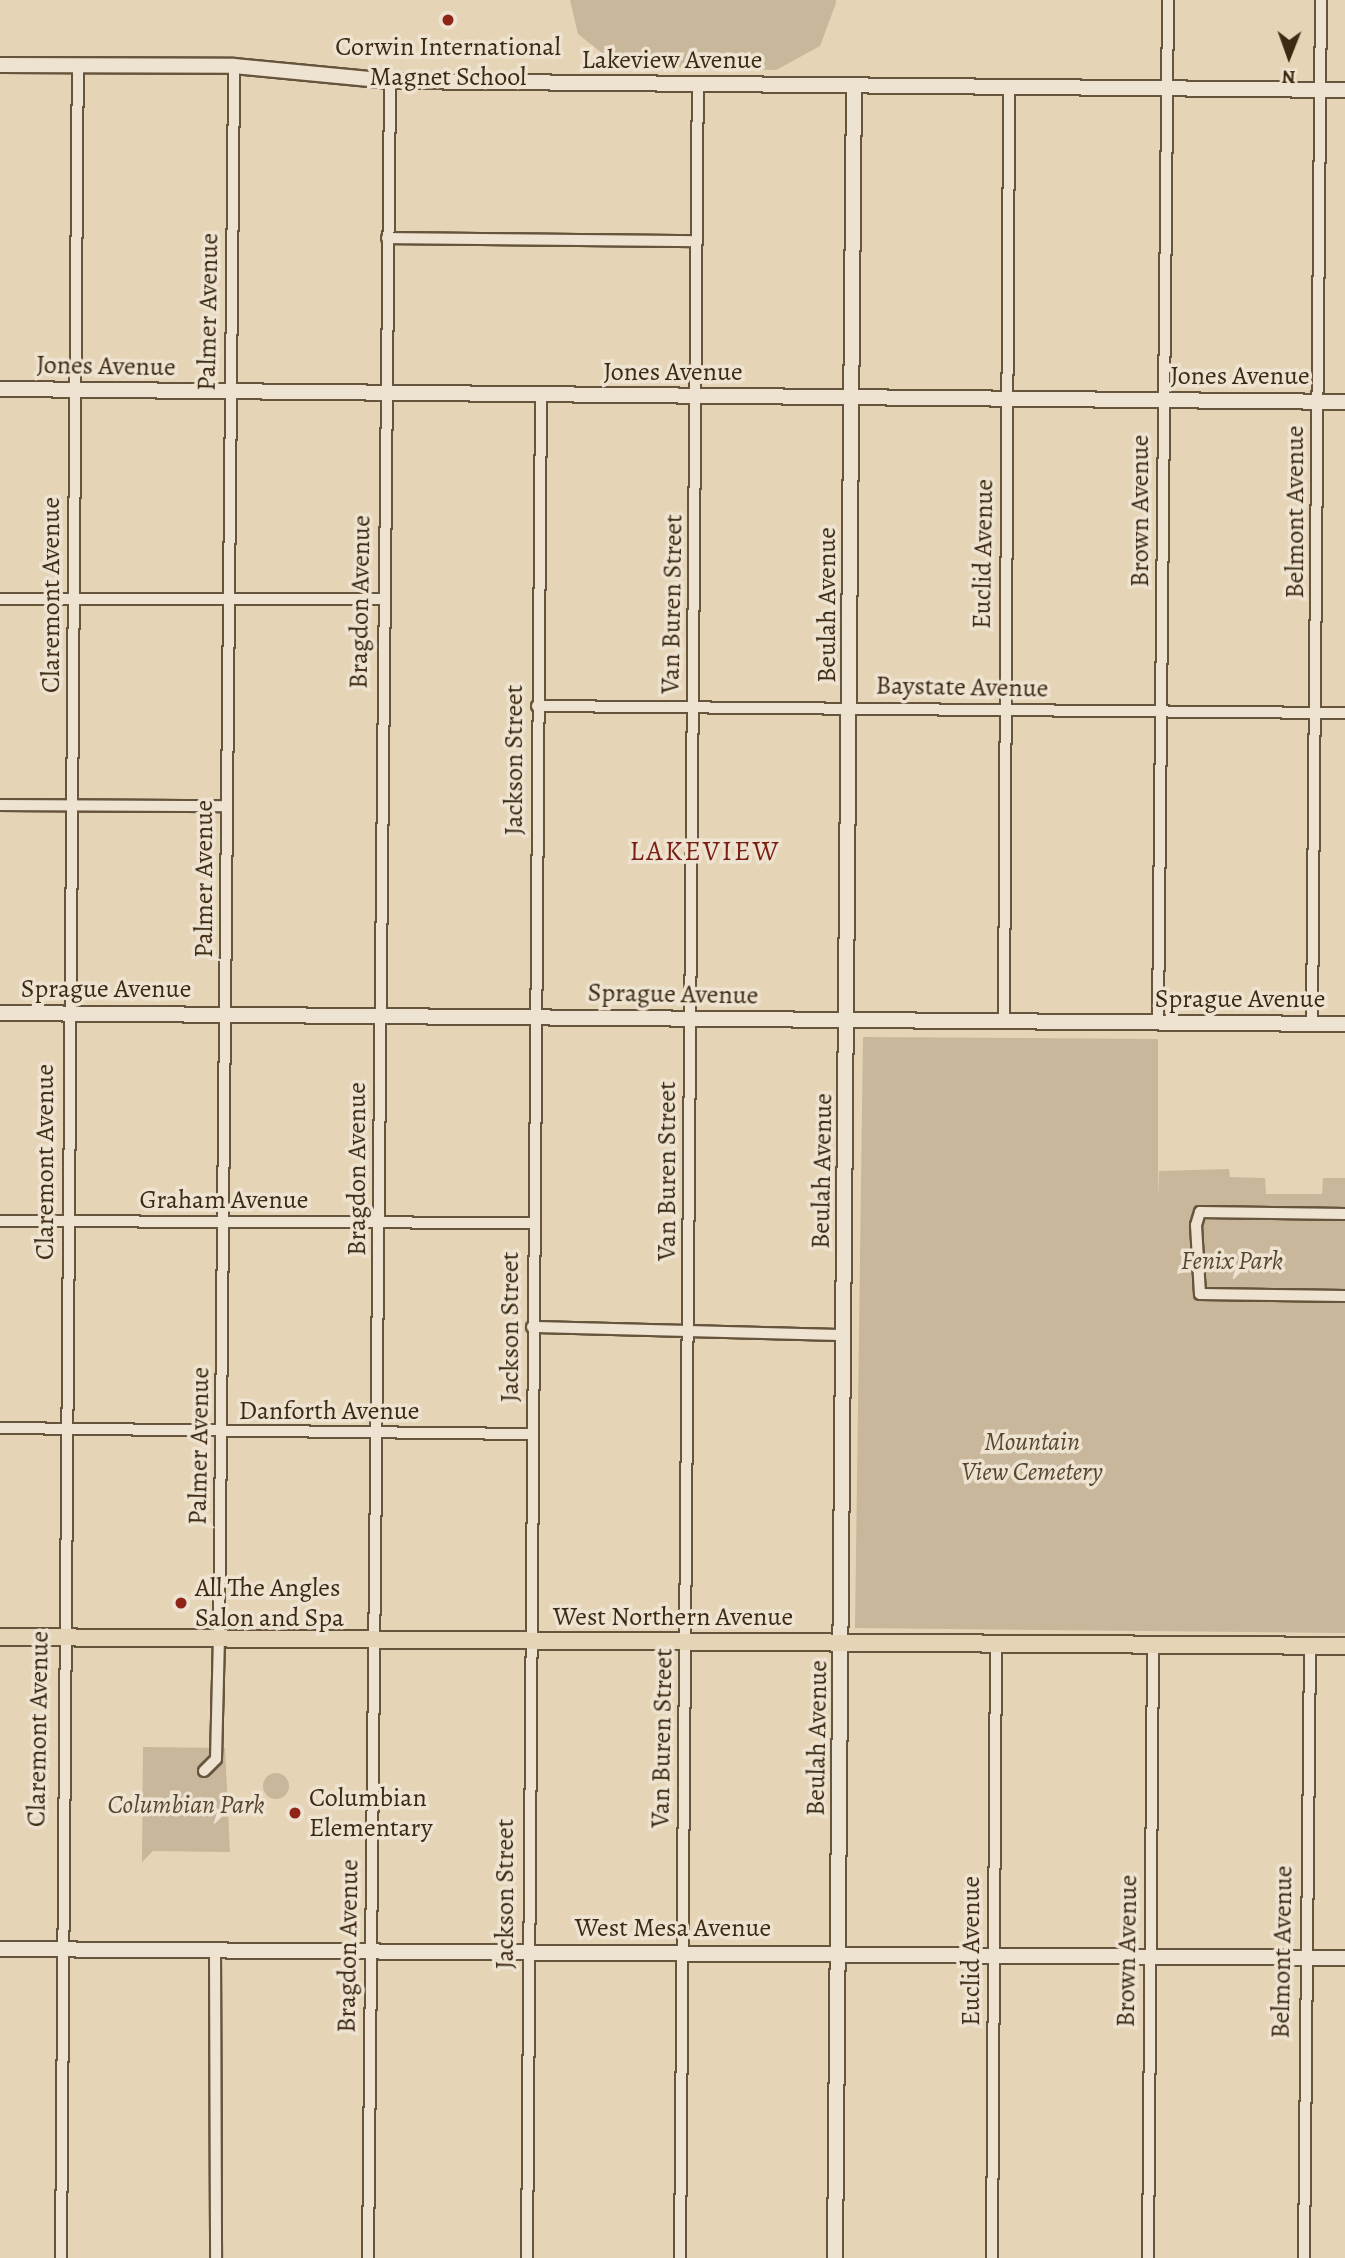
<!DOCTYPE html>
<html>
<head>
<meta charset="utf-8">
<style>
  body { margin:0 }
  #map { position:relative; width:1345px; height:2258px; overflow:hidden; background:#e5d4b6; font-family:Alegreya,serif }
  div>[style] { position:absolute }
  [style*='--x'] { left:calc(var(--x)*1px); top:calc(var(--y)*1px); width:calc(var(--w)*1px); rotate:calc(var(--a)*1deg) }
  .green>* { inset:0; background:#c8b79a }
  .round { border-radius:50% }
  .roads { filter:drop-shadow(2px 0 #67543c) drop-shadow(-2px 0 #67543c) drop-shadow(0 2px #67543c) drop-shadow(0 -2px #67543c) }
  .street>* { height:10px; margin:-5px; padding:0 5px; transform-origin:5px; border-radius:5px; background:#eee3d0 }
  .secondary>* { height:14px; margin:-7px; padding:0 7px; transform-origin:7px; border-radius:7px; background:#eee3d0 }
  .primary>* { height:16px; margin:-8px; padding:0 8px; transform-origin:8px; border-radius:8px; background:#e5d4b6 }
  .dots>* { width:19px; height:19px; translate:-50% -50%; box-sizing:border-box; border:4px solid #eee3d0; border-radius:50% }
  span { translate:-50% -50%; white-space:nowrap; text-align:center; line-height:1.15; -webkit-text-stroke:7px #eee3d0; paint-order:stroke }
  .poi-label { font-size:26px; color:#3d2a13 }
  .left { translate:0 -50%; text-align:left }
  .street-label { font-size:26px; color:#3d2a13 }
  .park-label { font-size:26px; color:#59462e; font-style:italic }
  .neighbourhood-label { font-size:28px; color:#7a1f14; letter-spacing:2px }
  .north { position:absolute; left:1254px; top:21px; width:70px; height:70px; -webkit-text-stroke:5px #eee3d0; paint-order:stroke; rotate:181deg; font-size:19px; font-weight:700; line-height:28px; text-align:center; color:#3d2a13 }
  .north::after { content:''; display:block; margin:auto; width:24px; height:32px; background:#3d2a13; clip-path:polygon(50% 0,100% 100%,50% 72%,0 100%) }
</style>
</head>
<body>
<div id="map">
  <div class="green">
    <i style="clip-path:polygon(570px 0,836px 0,836px 3px,820px 46px,776px 70px,617px 65px,578px 34px)"></i>
    <i style="clip-path:polygon(863px 1037px,1158px 1039px,1158px 1198px,1159px 1171px,1229px 1169px,1230px 1177px,1265px 1178px,1266px 1194px,1322px 1194px,1323px 1178px,1345px 1178px,1345px 1633px,855px 1628px)"></i>
    <i style="clip-path:polygon(143px 1747px,225px 1748px,230px 1852px,153px 1851px,142px 1862px)"></i>
    <i class="round" style="left:263px;top:1773px;width:26px;height:26px"></i>
  </div>
  <div class="roads">
    <div class="street">
      <i style="--x:387;--y:238;--w:310;--a:0.6"></i>
      <i style="--x:0;--y:599;--w:382;--a:0"></i>
      <i style="--x:537;--y:706;--w:808;--a:0.5"></i>
      <i style="--x:0;--y:805;--w:227;--a:0.3"></i>
      <i style="--x:1004;--y:1023;--w:937;--a:-89.69"></i>
      <i style="--x:1158;--y:1023;--w:1023;--a:-89.44"></i>
      <i style="--x:1312;--y:1024;--w:1024;--a:-89.5"></i>
      <i style="--x:1345;--y:1214;--w:145;--a:-179.2"></i>
      <i style="--x:1200;--y:1212;--w:14;--a:107"></i>
      <i style="--x:1196;--y:1225;--w:69;--a:86.7"></i>
      <i style="--x:1200;--y:1294;--w:145;--a:0.8"></i>
      <i style="--x:0;--y:1221;--w:533;--a:0.21"></i>
      <i style="--x:532;--y:1327;--w:311;--a:1.5"></i>
      <i style="--x:0;--y:1428;--w:532;--a:0.65"></i>
      <i style="--x:204;--y:1771;--w:17;--a:-45"></i>
      <i style="--x:216;--y:1759;--w:121;--a:-88.6"></i>
      <i style="--x:219;--y:1638;--w:1572;--a:-89.45"></i>
      <i style="--x:215;--y:1950;--w:308;--a:89.8"></i>
      <i style="--x:61;--y:2258;--w:2192;--a:-89.56"></i>
      <i style="--x:368;--y:2258;--w:2177;--a:-89.42"></i>
      <i style="--x:527;--y:2258;--w:1862;--a:-89.57"></i>
      <i style="--x:680;--y:2258;--w:2173;--a:-89.53"></i>
      <i style="--x:992;--y:2258;--w:613;--a:-89.63"></i>
      <i style="--x:1148;--y:2258;--w:613;--a:-89.53"></i>
      <i style="--x:1304;--y:2258;--w:612;--a:-89.44"></i>
    </div>
    <div class="secondary">
      <i style="--x:0;--y:65;--w:234;--a:0.2"></i>
      <i style="--x:234;--y:66;--w:157;--a:5.5"></i>
      <i style="--x:390;--y:81;--w:955;--a:0.54"></i>
      <i style="--x:0;--y:389;--w:1345;--a:0.55"></i>
      <i style="--x:0;--y:1013;--w:1345;--a:0.47"></i>
      <i style="--x:0;--y:1949;--w:1345;--a:0.38"></i>
      <i style="--x:835;--y:2258;--w:2173;--a:-89.5"></i>
    </div>
    <div class="primary">
      <i style="--x:0;--y:1637;--w:1345;--a:0.38"></i>
    </div>
  </div>
  <div class="dots">
    <i style="left:448px;top:20px;background:#8f2418"></i>
    <i style="left:181px;top:1603px;background:#8f2418"></i>
    <i style="left:295px;top:1813px;background:#8f2418"></i>
  </div>
  <div class="poi-label">
    <span style="left:448px;top:62px">Corwin International<br>Magnet School</span>
    <span class="left" style="left:195px;top:1603px">All The Angles<br>Salon and Spa</span>
    <span class="left" style="left:309px;top:1813px">Columbian<br>Elementary</span>
  </div>
  <div class="street-label">
    <span style="left:672px;top:60px">Lakeview Avenue</span>
    <span style="left:208px;top:312px;rotate:-89deg">Palmer Avenue</span>
    <span style="left:106px;top:366px;rotate:1deg">Jones Avenue</span>
    <span style="left:673px;top:372px">Jones Avenue</span>
    <span style="left:1240px;top:376px">Jones Avenue</span>
    <span style="left:1140px;top:511px;rotate:-90deg">Brown Avenue</span>
    <span style="left:1295px;top:512px;rotate:-90deg">Belmont Avenue</span>
    <span style="left:983px;top:554px;rotate:-89deg">Euclid Avenue</span>
    <span style="left:51px;top:595px;rotate:-90deg">Claremont Avenue</span>
    <span style="left:360px;top:602px;rotate:-89deg">Bragdon Avenue</span>
    <span style="left:672px;top:604px;rotate:-89deg">Van Buren Street</span>
    <span style="left:827px;top:605px;rotate:-90deg">Beulah Avenue</span>
    <span style="left:962px;top:687px;rotate:1deg">Baystate Avenue</span>
    <span style="left:514px;top:760px;rotate:-90deg">Jackson Street</span>
    <span style="left:204px;top:879px;rotate:-90deg">Palmer Avenue</span>
    <span style="left:106px;top:989px">Sprague Avenue</span>
    <span style="left:673px;top:994px;rotate:1deg">Sprague Avenue</span>
    <span style="left:1240px;top:999px">Sprague Avenue</span>
    <span style="left:45px;top:1162px;rotate:-90deg">Claremont Avenue</span>
    <span style="left:357px;top:1169px;rotate:-90deg">Bragdon Avenue</span>
    <span style="left:667px;top:1171px;rotate:-90deg">Van Buren Street</span>
    <span style="left:822px;top:1171px;rotate:-89deg">Beulah Avenue</span>
    <span style="left:224px;top:1200px">Graham Avenue</span>
    <span style="left:510px;top:1327px;rotate:-90deg">Jackson Street</span>
    <span style="left:329px;top:1411px">Danforth Avenue</span>
    <span style="left:199px;top:1446px;rotate:-89deg">Palmer Avenue</span>
    <span style="left:673px;top:1617px">West Northern Avenue</span>
    <span style="left:38px;top:1729px;rotate:-89deg">Claremont Avenue</span>
    <span style="left:662px;top:1738px;rotate:-89deg">Van Buren Street</span>
    <span style="left:817px;top:1738px;rotate:-89deg">Beulah Avenue</span>
    <span style="left:505px;top:1894px;rotate:-90deg">Jackson Street</span>
    <span style="left:673px;top:1928px">West Mesa Avenue</span>
    <span style="left:348px;top:1946px;rotate:-89deg">Bragdon Avenue</span>
    <span style="left:971px;top:1951px;rotate:-90deg">Euclid Avenue</span>
    <span style="left:1127px;top:1951px;rotate:-89deg">Brown Avenue</span>
    <span style="left:1282px;top:1952px;rotate:-89deg">Belmont Avenue</span>
  </div>
  <div class="park-label">
    <span style="left:1232px;top:1261px">Fenix Park</span>
    <span style="left:1032px;top:1457px">Mountain<br>View Cemetery</span>
    <span style="left:186px;top:1805px">Columbian Park</span>
  </div>
  <div class="neighbourhood-label">
    <span style="left:705px;top:851px">LAKEVIEW</span>
  </div>
  <div class="north">N</div>
</div>
</body>
</html>
